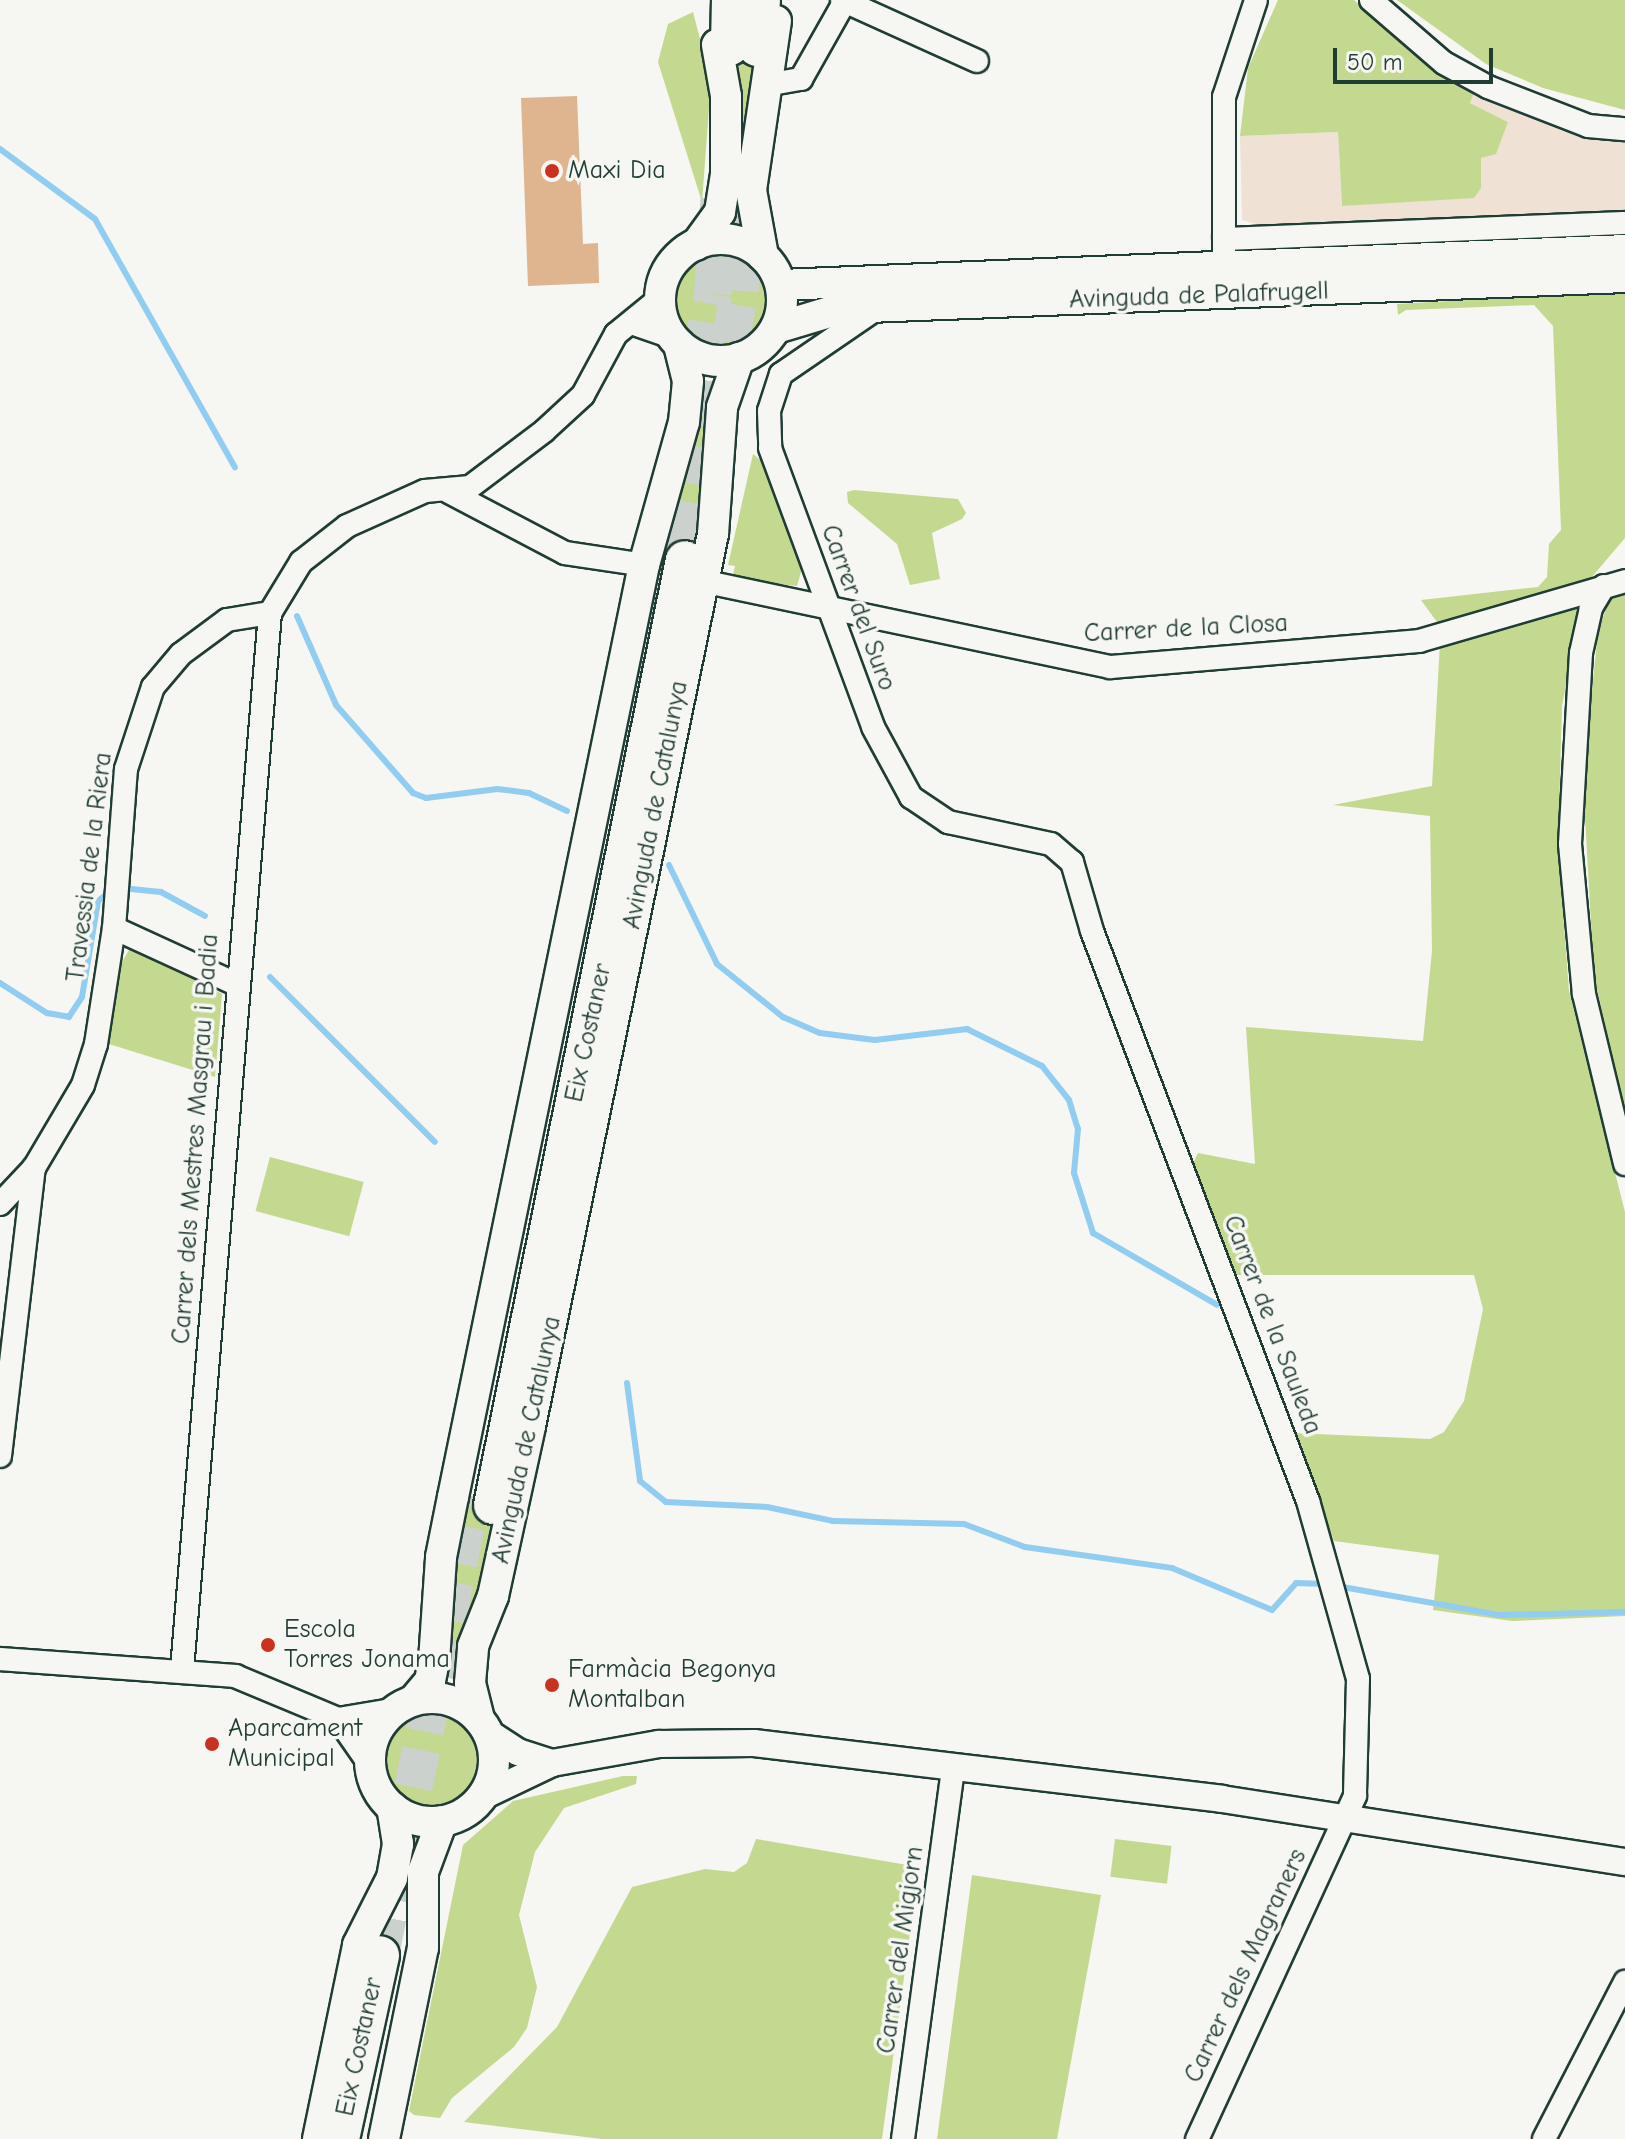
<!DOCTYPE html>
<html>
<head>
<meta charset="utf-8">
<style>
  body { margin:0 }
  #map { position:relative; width:1625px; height:2139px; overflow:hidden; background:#f6f6f2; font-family:"Comic Neue",sans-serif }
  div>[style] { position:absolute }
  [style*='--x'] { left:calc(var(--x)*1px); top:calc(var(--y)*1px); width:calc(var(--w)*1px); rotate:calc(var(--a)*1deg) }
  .built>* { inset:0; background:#efe2d4 }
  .green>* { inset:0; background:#c3d98f; transform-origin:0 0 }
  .round { border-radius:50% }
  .stream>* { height:6px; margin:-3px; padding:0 3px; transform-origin:3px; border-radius:3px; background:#91ccf1 }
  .building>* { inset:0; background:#deb58f }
  .motorway-tunnel>* { height:38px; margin-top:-19px; transform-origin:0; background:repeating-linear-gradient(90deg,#cbd1cc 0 38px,transparent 0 57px) }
  .roads { filter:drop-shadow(2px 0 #1f3d34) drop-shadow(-2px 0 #1f3d34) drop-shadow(0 2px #1f3d34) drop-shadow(0 -2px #1f3d34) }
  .minor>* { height:22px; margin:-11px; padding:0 11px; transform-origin:11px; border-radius:11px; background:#f6f6f2 }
  .tertiary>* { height:26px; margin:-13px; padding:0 13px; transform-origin:13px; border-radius:13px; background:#f6f6f2 }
  .secondary>* { height:30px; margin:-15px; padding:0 15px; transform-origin:15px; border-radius:15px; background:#f6f6f2 }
  .secondary>.ring { margin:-15px; padding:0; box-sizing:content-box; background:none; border:30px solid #f6f6f2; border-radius:50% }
  .motorway>* { height:38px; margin:-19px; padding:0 19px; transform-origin:19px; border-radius:19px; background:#f6f6f2 }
  .dots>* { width:22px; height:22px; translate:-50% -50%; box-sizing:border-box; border:4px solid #f6f6f2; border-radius:50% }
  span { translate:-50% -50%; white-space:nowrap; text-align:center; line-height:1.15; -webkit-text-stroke:7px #f6f6f2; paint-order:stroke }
  .poi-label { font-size:26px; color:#1f3d34 }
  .left { translate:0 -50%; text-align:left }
  .street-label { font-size:26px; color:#1f3d34 }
  .scale { position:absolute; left:1333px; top:48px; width:160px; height:36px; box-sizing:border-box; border:4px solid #1f3d34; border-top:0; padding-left:10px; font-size:24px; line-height:28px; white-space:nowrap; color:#1f3d34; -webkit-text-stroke:6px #f6f6f2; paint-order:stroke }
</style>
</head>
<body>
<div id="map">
  <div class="built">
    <i style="clip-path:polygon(1474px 93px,1562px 131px,1625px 142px,1625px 212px,1270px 228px,1242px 220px,1240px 136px,1338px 132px,1342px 206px,1464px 195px,1481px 188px,1481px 158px,1508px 122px,1470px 103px)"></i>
  </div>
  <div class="green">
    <i style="clip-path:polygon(1278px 0,1354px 0,1409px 51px,1474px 93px,1470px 103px,1508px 122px,1496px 154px,1481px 158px,1481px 188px,1474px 198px,1342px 206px,1338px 132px,1240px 136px,1248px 68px)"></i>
    <i style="clip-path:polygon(1397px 0,1625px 0,1625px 110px,1543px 88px,1486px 64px)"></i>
    <i style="clip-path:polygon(693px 12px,711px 81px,702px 202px,658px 62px,668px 24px)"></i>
    <i style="clip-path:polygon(723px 51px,765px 52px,744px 207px,730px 206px)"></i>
    <i class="round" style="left:672px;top:250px;width:100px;height:100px"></i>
    <i style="clip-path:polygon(1625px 291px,1625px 538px,1585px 585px,1440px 626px,1421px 600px,1538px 587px,1547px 577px,1549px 544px,1561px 530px,1553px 326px,1534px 305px,1406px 310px,1398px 315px,1397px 304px)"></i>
    <i style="clip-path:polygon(701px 393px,715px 396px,712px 474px,694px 563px,654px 556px)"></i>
    <i style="clip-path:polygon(753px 454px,763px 462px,803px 565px,797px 586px,732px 579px,735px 566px,728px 565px)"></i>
    <i style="clip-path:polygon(854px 490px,958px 499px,966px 513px,962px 519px,932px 533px,940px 579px,910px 585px,897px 544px,848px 503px,847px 492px)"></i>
    <i style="clip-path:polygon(1625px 593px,1625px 1111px,1594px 976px,1583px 782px,1598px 631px,1610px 598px)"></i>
    <i style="clip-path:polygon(1581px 603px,1562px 706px,1558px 847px,1569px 991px,1625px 1212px,1625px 1616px,1512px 1621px,1433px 1610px,1439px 1555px,1334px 1541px,1293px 1433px,1430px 1439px,1444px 1432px,1464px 1401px,1483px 1309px,1474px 1275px,1234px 1275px,1193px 1163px,1198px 1153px,1255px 1164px,1246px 1027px,1423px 1041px,1432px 951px,1430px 816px,1333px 805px,1432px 786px,1440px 643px)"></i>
    <i style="clip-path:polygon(133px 943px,222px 994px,215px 1077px,109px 1044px,122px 962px)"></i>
    <i style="left:270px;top:1157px;width:97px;height:56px;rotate:15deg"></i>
    <i style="clip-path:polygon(462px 1497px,501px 1504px,458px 1668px,443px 1666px)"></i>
    <i class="round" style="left:381px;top:1711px;width:98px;height:98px"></i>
    <i style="clip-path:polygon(623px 1776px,637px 1776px,636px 1784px,564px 1808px,535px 1852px,519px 1915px,537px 1987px,527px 2028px,514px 2047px,452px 2098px,440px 2118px,414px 2115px,409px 2111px,463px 1845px,513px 1801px)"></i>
    <i style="clip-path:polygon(756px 1839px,919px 1867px,882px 2139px,602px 2139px,464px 2122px,557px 2027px,632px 1887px,705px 1869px,734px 1872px,747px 1863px)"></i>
    <i style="left:1115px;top:1839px;width:57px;height:38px;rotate:7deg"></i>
    <i style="clip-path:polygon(972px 1875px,1101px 1895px,1057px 2139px,937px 2139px)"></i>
  </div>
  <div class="stream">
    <i style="--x:0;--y:149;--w:118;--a:36.4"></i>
    <i style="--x:95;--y:219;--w:285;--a:60.6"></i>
    <i style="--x:297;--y:616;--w:97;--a:66.3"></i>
    <i style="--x:336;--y:705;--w:117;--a:48.8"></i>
    <i style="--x:413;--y:793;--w:14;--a:21"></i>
    <i style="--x:426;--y:798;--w:72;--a:-7.2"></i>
    <i style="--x:497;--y:789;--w:32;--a:7"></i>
    <i style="--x:529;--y:793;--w:42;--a:25.3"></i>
    <i style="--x:669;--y:865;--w:110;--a:64.1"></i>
    <i style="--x:717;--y:964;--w:85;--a:38.8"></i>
    <i style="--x:783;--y:1017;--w:40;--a:23.4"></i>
    <i style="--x:820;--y:1033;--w:55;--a:7.3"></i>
    <i style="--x:875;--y:1040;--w:93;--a:-6.8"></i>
    <i style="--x:967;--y:1029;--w:84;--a:26.3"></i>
    <i style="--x:1042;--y:1066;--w:43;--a:51.5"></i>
    <i style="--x:1069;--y:1100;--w:30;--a:73"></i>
    <i style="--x:1078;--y:1129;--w:44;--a:95.2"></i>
    <i style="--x:1074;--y:1173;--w:63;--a:72.4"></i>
    <i style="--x:1093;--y:1233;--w:143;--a:30.1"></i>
    <i style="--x:121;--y:888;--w:40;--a:5.7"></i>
    <i style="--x:161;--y:892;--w:50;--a:28.6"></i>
    <i style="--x:270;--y:977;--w:233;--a:45"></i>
    <i style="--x:0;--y:983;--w:56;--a:32.6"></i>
    <i style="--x:47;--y:1013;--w:22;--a:10"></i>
    <i style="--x:69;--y:1017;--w:24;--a:-57"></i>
    <i style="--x:82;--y:997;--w:97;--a:-80.5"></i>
    <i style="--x:98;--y:901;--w:16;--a:-38"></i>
    <i style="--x:627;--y:1383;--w:99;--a:82.4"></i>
    <i style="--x:640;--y:1481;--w:33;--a:39"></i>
    <i style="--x:666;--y:1502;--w:101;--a:2.8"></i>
    <i style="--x:767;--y:1507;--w:67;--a:12"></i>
    <i style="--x:833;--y:1521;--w:131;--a:1.3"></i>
    <i style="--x:964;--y:1524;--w:65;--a:20.7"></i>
    <i style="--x:1025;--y:1547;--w:148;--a:8.1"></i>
    <i style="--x:1172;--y:1568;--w:108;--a:22.8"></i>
    <i style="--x:1272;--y:1610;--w:36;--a:-48"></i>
    <i style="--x:1296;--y:1583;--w:30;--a:2"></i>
    <i style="--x:1337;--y:1586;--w:166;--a:10.1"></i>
    <i style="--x:1500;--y:1615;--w:125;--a:-1.4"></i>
  </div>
  <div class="building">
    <i style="clip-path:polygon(577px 96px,583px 244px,598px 243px,599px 283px,528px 286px,521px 98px)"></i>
  </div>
  <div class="motorway-tunnel">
    <i style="--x:730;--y:342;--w:52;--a:-78.9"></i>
    <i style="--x:740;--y:291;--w:106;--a:-85.7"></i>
    <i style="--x:690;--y:416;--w:124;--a:-79.3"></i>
    <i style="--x:713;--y:294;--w:102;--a:-86.1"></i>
    <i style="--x:688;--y:541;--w:122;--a:-78.1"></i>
    <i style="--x:661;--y:565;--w:66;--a:-79.5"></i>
    <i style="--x:380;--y:1955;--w:468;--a:-78.7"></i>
  </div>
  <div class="roads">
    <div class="minor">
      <i style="--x:842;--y:0;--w:148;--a:24.3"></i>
      <i style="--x:1371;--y:0;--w:96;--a:40.8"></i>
      <i style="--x:1444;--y:63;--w:50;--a:28.6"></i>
      <i style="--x:1488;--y:87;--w:107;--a:21.3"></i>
      <i style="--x:1588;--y:126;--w:37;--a:5"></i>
      <i style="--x:766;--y:85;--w:36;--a:-10"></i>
      <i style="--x:801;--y:79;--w:90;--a:-60.6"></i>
      <i style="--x:1224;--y:239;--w:401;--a:-2.3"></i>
      <i style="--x:1224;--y:253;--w:156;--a:-90"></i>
      <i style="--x:1224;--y:97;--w:102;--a:-71.7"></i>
      <i style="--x:879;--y:307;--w:119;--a:145.6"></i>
      <i style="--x:781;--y:374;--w:39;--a:108"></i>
      <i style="--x:769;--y:411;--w:37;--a:88"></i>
      <i style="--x:770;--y:448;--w:297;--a:69.7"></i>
      <i style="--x:873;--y:727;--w:80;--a:61.5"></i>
      <i style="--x:911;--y:797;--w:45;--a:34"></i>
      <i style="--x:948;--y:822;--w:105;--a:12.1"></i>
      <i style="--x:1051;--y:844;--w:28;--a:41"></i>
      <i style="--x:1072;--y:862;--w:72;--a:73.8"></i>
      <i style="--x:1092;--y:931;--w:610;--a:69.25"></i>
      <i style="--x:1308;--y:1501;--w:185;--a:74.3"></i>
      <i style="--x:1358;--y:1679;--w:117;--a:91.5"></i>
      <i style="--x:1355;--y:1796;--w:378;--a:114.7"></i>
      <i style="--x:634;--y:324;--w:40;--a:18.9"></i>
      <i style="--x:449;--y:492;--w:131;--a:27.7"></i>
      <i style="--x:565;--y:553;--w:80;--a:8.6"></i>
      <i style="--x:702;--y:581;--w:417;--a:11.9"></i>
      <i style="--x:1110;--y:667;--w:310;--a:-4.8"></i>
      <i style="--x:1419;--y:641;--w:215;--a:-16.2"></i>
      <i style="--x:1604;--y:586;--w:26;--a:121"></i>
      <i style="--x:1591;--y:608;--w:46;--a:102.5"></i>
      <i style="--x:1581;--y:653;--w:191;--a:93.3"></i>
      <i style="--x:1570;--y:844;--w:151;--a:84.7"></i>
      <i style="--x:1584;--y:994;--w:175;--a:76.4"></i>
      <i style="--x:114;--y:928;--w:134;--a:24.7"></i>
      <i style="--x:0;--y:1204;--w:50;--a:-46.6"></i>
      <i style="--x:34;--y:1168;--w:96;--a:-59.4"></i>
      <i style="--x:83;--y:1085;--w:43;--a:-72.4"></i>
      <i style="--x:96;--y:1044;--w:117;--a:-81.2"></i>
      <i style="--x:114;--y:928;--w:159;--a:-85.7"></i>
      <i style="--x:126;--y:769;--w:86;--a:-71.8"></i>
      <i style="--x:153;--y:687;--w:43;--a:-49.7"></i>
      <i style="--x:181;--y:654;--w:57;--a:-36.5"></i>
      <i style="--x:227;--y:620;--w:44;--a:-9.2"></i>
      <i style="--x:0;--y:1456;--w:290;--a:-83.3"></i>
      <i style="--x:0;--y:1659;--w:236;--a:4.1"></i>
      <i style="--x:235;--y:1676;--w:112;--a:22.7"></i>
      <i style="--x:338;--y:1719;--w:56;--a:55.2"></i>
      <i style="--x:182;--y:1670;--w:1061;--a:-85.24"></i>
      <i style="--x:270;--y:613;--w:60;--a:-58.7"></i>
      <i style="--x:301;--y:562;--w:58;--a:-38"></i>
      <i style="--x:347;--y:526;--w:85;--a:-24.2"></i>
      <i style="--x:425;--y:491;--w:45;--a:-5.1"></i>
      <i style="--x:470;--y:487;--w:93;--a:-37.1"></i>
      <i style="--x:544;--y:431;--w:53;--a:-42.7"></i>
      <i style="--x:583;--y:395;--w:69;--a:-61.6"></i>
      <i style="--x:616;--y:334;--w:57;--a:-39.3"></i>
      <i style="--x:338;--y:1719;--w:60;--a:-9.6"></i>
      <i style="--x:903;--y:2139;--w:374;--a:-82.3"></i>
      <i style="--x:1544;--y:2139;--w:177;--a:-62.7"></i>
    </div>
    <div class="tertiary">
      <i style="--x:487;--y:1732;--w:37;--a:33"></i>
      <i style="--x:518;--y:1752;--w:36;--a:18"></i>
      <i style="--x:483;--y:1796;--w:76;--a:-25.6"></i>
      <i style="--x:552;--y:1763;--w:109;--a:-10.1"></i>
      <i style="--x:659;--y:1744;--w:95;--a:-0.6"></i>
      <i style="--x:754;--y:1743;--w:471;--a:6.8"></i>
      <i style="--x:1222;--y:1799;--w:408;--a:8.9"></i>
    </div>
    <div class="secondary">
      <i class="ring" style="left:660px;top:239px;width:92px;height:92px"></i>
      <i style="--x:696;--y:245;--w:41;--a:-54"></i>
      <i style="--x:720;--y:212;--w:36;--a:-81"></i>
      <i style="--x:726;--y:176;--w:80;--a:-90"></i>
      <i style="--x:726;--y:96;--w:52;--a:-100"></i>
      <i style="--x:763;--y:256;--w:67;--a:-100.3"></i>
      <i style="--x:751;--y:190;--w:171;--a:-81.6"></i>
      <i style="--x:781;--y:285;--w:845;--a:-2.37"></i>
      <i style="--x:776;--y:328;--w:70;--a:-16.6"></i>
      <i style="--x:843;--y:308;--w:783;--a:-2.27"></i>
      <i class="ring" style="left:370px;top:1698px;width:94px;height:94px"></i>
      <i style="--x:414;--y:1700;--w:25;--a:-50"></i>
      <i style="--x:430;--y:1681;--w:20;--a:-79"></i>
      <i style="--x:434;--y:1661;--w:104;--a:-86.1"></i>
      <i style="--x:441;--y:1557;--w:61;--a:-78.7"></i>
      <i style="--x:453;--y:1497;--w:951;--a:-78.42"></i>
      <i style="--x:644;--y:565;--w:148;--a:-74.4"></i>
      <i style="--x:684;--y:422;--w:41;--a:-84.4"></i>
      <i style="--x:688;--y:381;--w:38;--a:-104"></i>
      <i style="--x:479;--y:1719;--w:37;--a:-104"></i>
      <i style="--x:470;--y:1683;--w:37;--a:-85"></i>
      <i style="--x:473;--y:1646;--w:54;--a:-68.2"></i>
      <i style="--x:493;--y:1596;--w:174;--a:-77.7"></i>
      <i style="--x:530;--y:1426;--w:911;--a:-78.41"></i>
      <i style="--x:713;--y:534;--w:127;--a:-85.9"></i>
      <i style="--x:722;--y:407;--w:52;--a:-70.9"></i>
      <i style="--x:318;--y:2139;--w:198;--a:-78.3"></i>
      <i style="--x:358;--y:1945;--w:75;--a:-63.1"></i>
      <i style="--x:392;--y:1878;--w:35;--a:-80"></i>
      <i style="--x:398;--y:1844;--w:37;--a:-99"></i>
      <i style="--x:384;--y:2139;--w:195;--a:-78.5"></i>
      <i style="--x:423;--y:1948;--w:76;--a:-90"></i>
      <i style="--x:423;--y:1872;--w:54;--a:-69.6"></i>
    </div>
    <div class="motorway">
      <i style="--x:730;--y:46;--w:46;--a:-88.8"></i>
      <i style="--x:757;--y:47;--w:47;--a:-85.1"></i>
      <i style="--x:493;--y:1505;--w:964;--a:-78.52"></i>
      <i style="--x:340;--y:2139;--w:188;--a:-77.7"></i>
    </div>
  </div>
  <div class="dots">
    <i style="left:552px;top:171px;background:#c8321e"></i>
    <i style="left:268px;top:1645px;background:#c8321e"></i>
    <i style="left:552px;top:1685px;background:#c8321e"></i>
    <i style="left:212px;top:1744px;background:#c8321e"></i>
  </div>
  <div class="poi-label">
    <span class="left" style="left:568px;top:171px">Maxi Dia</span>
    <span class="left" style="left:284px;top:1645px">Escola<br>Torres Jonama</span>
    <span class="left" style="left:568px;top:1685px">Farmàcia Begonya<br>Montalban</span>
    <span class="left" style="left:228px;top:1744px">Aparcament<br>Municipal</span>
  </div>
  <div class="street-label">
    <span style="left:1199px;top:296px;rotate:-2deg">Avinguda de Palafrugell</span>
    <span style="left:858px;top:608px;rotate:70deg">Carrer del Suro</span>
    <span style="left:1186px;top:629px;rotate:-3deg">Carrer de la Closa</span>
    <span style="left:656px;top:805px;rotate:-79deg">Avinguda de Catalunya</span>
    <span style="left:90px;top:867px;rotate:-83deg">Travessia de la Riera</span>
    <span style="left:589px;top:1033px;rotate:-78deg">Eix Costaner</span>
    <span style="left:196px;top:1139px;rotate:-86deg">Carrer dels Mestres Masgrau i Badia</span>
    <span style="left:1272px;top:1325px;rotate:69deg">Carrer de la Sauleda</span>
    <span style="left:527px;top:1440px;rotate:-78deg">Avinguda de Catalunya</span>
    <span style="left:901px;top:1950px;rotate:-82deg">Carrer del Migjorn</span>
    <span style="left:1246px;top:1966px;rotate:-65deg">Carrer dels Magraners</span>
    <span style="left:360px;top:2047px;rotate:-78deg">Eix Costaner</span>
  </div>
  <div class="scale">50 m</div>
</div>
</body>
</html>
